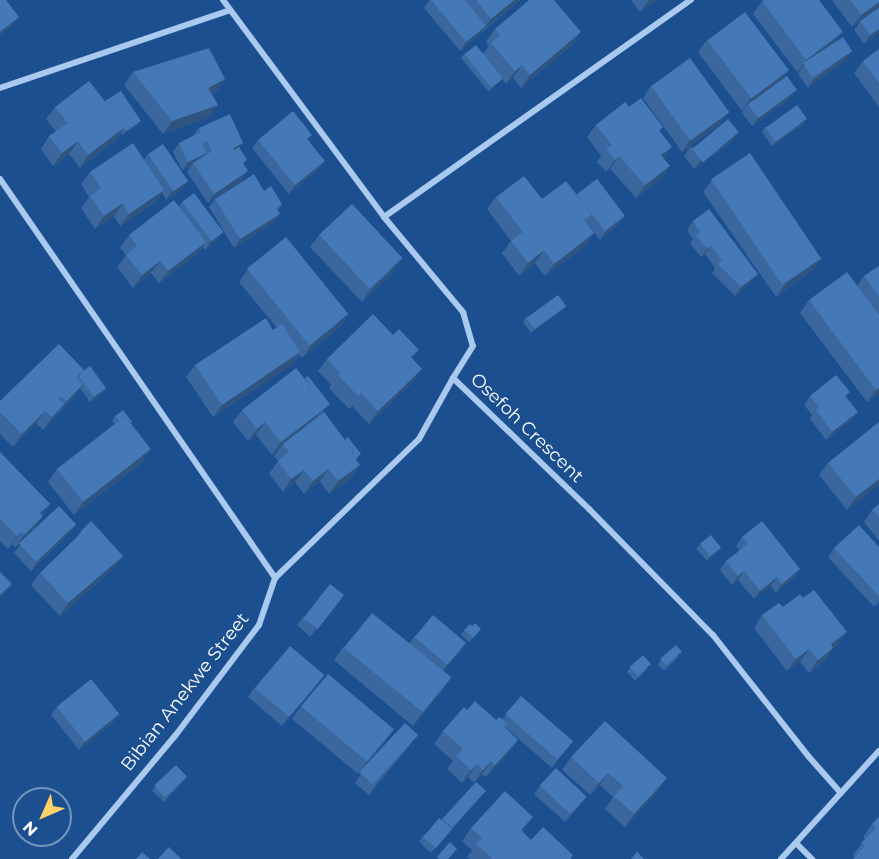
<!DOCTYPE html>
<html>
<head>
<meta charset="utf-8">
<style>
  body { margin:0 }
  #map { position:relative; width:879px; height:859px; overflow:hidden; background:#1b4f8f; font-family:Montserrat,sans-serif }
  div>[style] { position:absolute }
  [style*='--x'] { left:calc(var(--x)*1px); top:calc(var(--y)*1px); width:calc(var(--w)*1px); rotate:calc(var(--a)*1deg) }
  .minor>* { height:6px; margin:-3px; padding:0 3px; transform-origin:3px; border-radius:3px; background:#a9c9ee }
  .wall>* { inset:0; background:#3a679d }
  .shaded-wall>* { inset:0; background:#305480 }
  .building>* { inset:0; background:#4478b7; transform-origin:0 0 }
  span { translate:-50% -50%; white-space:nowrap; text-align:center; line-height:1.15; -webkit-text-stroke:4.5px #1b4f8f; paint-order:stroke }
  .street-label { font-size:18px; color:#fff }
  .north { position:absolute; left:12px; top:787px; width:60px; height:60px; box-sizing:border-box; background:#1b4f8f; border:2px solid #7695bc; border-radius:50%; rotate:225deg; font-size:16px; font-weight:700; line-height:24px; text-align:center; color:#fff }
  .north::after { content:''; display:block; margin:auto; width:21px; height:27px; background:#ffd166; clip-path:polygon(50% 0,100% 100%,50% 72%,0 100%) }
</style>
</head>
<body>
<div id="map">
  <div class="minor">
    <i style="--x:223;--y:0;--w:270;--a:53.4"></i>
    <i style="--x:384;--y:217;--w:124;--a:50.3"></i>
    <i style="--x:463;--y:312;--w:35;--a:74"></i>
    <i style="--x:473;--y:346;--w:38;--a:122"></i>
    <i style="--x:453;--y:378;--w:189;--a:43.9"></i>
    <i style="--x:589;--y:509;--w:177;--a:45.5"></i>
    <i style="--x:713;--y:635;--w:155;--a:51.8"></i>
    <i style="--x:809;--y:757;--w:48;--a:48.4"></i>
    <i style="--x:0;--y:88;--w:243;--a:-18.7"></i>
    <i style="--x:0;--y:179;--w:485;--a:55.4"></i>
    <i style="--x:384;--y:217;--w:376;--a:-35.3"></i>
    <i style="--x:796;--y:843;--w:23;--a:45"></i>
    <i style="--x:72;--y:859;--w:160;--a:-50.1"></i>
    <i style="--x:175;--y:736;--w:139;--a:-52.9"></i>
    <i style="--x:259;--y:625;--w:50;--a:-71.2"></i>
    <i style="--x:275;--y:578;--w:200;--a:-44"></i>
    <i style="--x:419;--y:439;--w:70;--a:-60.9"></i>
    <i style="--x:781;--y:859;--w:146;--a:-47.8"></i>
  </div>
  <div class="wall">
    <i style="clip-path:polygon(430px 0,520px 0,460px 51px,424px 8px)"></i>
    <i style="clip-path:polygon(631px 0,657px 0,640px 12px)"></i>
    <i style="clip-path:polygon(832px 0,879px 0,879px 33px,864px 44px,854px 30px,860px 22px,852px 27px)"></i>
    <i style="clip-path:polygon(762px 1px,836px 43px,846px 60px,808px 88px,798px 74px,802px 69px,797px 72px,753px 14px)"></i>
    <i style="clip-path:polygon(495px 29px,572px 45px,521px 88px,513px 78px,506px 84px,502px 79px,489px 92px,461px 58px,464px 54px,483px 54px,489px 46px,486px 42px)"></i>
    <i style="clip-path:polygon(707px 40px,789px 70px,782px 80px,791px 98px,752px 126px,742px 113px,745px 108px,742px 111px,698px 52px)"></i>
    <i style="clip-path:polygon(879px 49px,879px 107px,854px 73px,863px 61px)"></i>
    <i style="clip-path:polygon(133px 72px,225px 79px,216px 92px,211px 94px,218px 105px,209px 117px,163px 134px,124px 85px)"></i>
    <i style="clip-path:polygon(651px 86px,720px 124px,682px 152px,643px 98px)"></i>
    <i style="clip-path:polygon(105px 101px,138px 125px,122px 135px,121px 133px,116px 140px,80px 168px,69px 154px,53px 166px,41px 149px,49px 136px,56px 132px,46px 119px,55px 107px)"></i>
    <i style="clip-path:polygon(629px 107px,663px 127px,660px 131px,664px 159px,661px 179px,636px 198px,610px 169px,606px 172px,597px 162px,601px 156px,587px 137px,596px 125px)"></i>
    <i style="clip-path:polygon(804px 124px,772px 146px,762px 132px,765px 127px)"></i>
    <i style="clip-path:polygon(199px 128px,243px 143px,239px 148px,244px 164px,242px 180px,208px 203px,187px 172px,191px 166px,182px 170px,173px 152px,179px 143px,193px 136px)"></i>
    <i style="clip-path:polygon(258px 140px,308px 140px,319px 169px,289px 194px,252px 148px)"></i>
    <i style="clip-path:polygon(733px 141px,694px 169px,684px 156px,690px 147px)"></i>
    <i style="clip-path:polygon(148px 154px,188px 181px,182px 190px,166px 200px,162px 193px,155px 203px,120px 226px,114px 216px,95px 229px,81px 208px,89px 197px,81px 184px,90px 172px,144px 160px)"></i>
    <i style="clip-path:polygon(597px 179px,625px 216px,618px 225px,600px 240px,586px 222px,594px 233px,585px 246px,545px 276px,535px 263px,519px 276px,502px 253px,511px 241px,487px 209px,496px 197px,542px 199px,577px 195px)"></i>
    <i style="clip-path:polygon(712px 180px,822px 258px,813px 270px,776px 297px,703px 192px)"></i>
    <i style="clip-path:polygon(215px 199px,282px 204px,277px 211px,273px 223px,234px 248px,209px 207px)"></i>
    <i style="clip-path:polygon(182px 202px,217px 240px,205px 250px,203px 247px,197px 254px,159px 283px,151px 273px,133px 288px,117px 267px,126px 255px,120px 248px,129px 235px,179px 206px)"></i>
    <i style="clip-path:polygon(693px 221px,758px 274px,752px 282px,735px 296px,712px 273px,715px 268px,705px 254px,701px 257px,690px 243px,693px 239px,687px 230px)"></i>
    <i style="clip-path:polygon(319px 235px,394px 271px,362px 302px,310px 247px)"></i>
    <i style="clip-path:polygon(879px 266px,879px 394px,867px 402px,800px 313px,809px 300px,857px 286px,864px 276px)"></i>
    <i style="clip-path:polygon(248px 269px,340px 327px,302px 358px,299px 355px,292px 365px,213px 417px,186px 377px,195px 365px,277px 328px,239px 282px)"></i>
    <i style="clip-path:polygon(566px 306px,563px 310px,531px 333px,523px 322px,526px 317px)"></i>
    <i style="clip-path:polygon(413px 358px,414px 381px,369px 424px,352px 406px,349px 409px,329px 388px,331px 385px,318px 371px,327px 359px)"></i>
    <i style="clip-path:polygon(82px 372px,106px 388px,103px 393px,90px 402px,80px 388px,74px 397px,43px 430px,36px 423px,13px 447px,0 434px,0 401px)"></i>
    <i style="clip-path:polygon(304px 378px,330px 404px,318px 417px,358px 458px,356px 460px,360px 465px,351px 478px,329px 494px,320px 481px,304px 494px,295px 482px,283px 492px,269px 474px,278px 461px,274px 456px,279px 450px,272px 455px,256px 435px,248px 441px,233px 422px,242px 410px)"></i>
    <i style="clip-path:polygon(810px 396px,846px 397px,858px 412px,852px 420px,826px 440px,810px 419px,812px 415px,804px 405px)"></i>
    <i style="clip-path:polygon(115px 416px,131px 423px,143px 462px,74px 515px,48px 482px,57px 469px,115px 424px,112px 421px)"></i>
    <i style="clip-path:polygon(879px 422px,879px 485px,847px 510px,819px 475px,828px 463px)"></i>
    <i style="clip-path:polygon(0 452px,50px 504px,34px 529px,15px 547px,12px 544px,8px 549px,0 541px)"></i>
    <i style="clip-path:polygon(879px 504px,879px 541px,864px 522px,872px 510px)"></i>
    <i style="clip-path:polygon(76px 524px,70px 533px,31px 571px,14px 553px,20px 545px)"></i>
    <i style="clip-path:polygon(81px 531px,123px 556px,114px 568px,60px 616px,31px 585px,40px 573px,74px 541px)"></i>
    <i style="clip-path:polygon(742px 537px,794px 578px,776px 593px,771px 586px,754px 599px,738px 580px,732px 585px,720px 570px,726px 561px,740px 551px,736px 546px)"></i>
    <i style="clip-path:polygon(700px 544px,721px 548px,718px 552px,707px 561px,696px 549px)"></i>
    <i style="clip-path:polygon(879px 547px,879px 602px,874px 607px,828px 557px,834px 548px)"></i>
    <i style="clip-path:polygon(338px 604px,310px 637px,297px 625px,303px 617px)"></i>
    <i style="clip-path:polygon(783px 607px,838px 645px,833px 648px,825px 661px,809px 673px,800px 662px,787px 671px,754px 628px,762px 615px)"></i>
    <i style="clip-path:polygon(481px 629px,469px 642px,461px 635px,464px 630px)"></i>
    <i style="clip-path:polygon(414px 637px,466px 643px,460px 652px,443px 671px,451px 678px,442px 691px,413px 726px,334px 660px,343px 647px,409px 644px)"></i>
    <i style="clip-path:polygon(679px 656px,664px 671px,658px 665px,661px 660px)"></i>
    <i style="clip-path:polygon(630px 668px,648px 668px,635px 681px,627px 672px)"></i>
    <i style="clip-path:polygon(324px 675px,318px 684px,282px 726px,248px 697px,254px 688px)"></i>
    <i style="clip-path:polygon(301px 706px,394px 729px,385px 742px,358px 774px,292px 719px)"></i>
    <i style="clip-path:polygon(57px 707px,113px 723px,79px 750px,51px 715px)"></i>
    <i style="clip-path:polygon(467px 710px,496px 720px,502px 719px,506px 715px,573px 741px,552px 768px,505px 727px,518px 740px,509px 753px,486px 777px,482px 774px,474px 783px,468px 777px,462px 783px,447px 769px,453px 761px,434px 744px,443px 731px)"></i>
    <i style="clip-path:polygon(412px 743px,369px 795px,355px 783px,361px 774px)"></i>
    <i style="clip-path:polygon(571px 757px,658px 791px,625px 827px,605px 809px,613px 797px,600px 785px,590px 795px,562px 770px)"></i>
    <i style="clip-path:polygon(187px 777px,164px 802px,152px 791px,155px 787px)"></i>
    <i style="clip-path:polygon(476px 782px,486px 791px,431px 853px,419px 842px,422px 837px,441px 820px)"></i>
    <i style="clip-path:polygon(540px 786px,581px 805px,565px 822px,534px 794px)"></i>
    <i style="clip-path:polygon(879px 817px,879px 859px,854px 857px,853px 855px,865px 839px,863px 837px,872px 824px)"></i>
    <i style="clip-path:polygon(471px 828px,522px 832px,531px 840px,573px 855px,570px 859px,470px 859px,467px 857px,472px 850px,462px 841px)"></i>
  </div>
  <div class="shaded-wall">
    <i style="clip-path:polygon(514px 0,520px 0,482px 31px,491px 19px)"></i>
    <i style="clip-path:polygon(649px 0,657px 0,640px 12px)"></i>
    <i style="clip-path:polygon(879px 2px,879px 8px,852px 27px,861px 15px)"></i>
    <i style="clip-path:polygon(19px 17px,13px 25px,0 36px,0 32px)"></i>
    <i style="clip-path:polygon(486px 26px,480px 34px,460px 51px,466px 42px)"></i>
    <i style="clip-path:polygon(879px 29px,879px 33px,864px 44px,870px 35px)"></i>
    <i style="clip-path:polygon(581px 32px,572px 45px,521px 88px,530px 75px)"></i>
    <i style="clip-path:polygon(843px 32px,834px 44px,804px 65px,797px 72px,806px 60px)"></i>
    <i style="clip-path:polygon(852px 51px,846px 60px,808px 88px,814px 79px)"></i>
    <i style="clip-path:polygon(522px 65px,513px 78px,506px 84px,515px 71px)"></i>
    <i style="clip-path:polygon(789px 70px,780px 83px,748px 104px,742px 111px,751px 98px)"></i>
    <i style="clip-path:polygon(503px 78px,500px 82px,489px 92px,492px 87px)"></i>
    <i style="clip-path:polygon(225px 79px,216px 92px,199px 101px,208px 88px)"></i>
    <i style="clip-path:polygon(797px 90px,791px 98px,752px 126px,758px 118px)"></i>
    <i style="clip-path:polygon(218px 105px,209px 117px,163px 134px,172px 121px)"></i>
    <i style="clip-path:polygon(729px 112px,720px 124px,682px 152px,691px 139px)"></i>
    <i style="clip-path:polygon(807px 119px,804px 124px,772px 146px,776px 142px)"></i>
    <i style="clip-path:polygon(141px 121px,138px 125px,122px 135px,126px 131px)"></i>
    <i style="clip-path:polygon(125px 127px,116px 140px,80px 168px,88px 155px)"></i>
    <i style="clip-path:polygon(739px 132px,733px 141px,694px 169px,700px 161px)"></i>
    <i style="clip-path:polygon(78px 141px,69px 154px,53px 166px,62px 153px)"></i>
    <i style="clip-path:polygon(243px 143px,237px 151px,226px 156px,233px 148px)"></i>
    <i style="clip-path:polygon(672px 147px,663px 160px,661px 155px)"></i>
    <i style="clip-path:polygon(207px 153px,200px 162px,193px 163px,191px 166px,182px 170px,188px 162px)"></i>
    <i style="clip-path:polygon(619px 156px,610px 169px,606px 172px,615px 160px)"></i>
    <i style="clip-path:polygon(325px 161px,319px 169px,289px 194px,295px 185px)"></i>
    <i style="clip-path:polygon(670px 166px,661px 179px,636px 198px,645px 185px)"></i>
    <i style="clip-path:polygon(248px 171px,242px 180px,208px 203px,214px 194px)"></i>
    <i style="clip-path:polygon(188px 181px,182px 190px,166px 200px,172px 191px)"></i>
    <i style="clip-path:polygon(164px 190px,155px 203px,120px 226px,129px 214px)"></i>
    <i style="clip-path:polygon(123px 203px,114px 216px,95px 229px,104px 216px)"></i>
    <i style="clip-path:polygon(280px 214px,273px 223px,234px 248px,240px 239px)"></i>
    <i style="clip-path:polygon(625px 216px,618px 225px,600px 240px,606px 231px)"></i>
    <i style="clip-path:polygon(223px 232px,217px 240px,205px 250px,211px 241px)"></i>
    <i style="clip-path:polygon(594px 233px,585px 246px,545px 276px,554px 264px)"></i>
    <i style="clip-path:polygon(206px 242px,197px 254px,159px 283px,168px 271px)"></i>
    <i style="clip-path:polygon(711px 246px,705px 254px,701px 257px,707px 249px)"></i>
    <i style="clip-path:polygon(544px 250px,535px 263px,519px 276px,528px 263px)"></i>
    <i style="clip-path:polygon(403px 258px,394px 271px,362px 302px,371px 289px)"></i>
    <i style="clip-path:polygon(822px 258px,813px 270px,776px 297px,785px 284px)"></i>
    <i style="clip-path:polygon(160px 261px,151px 273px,133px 288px,142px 275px)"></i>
    <i style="clip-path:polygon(758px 274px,752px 282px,735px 296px,741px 287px)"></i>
    <i style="clip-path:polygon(566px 306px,563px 310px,531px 333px,534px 329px)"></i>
    <i style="clip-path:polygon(349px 314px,340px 327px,302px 358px,311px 345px)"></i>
    <i style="clip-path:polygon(300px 352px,292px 365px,213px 417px,222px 405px)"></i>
    <i style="clip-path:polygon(422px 369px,414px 381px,369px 424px,378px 411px)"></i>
    <i style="clip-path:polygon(83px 384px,74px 397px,58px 414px,67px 401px)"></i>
    <i style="clip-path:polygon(106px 388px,103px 393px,90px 402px,94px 397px)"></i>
    <i style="clip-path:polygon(879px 388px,879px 394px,867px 402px,876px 390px)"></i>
    <i style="clip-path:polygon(64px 404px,55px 417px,43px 430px,52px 417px)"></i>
    <i style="clip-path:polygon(330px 404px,327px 408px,320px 413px,314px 423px,283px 444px,279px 450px,272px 455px,281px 442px)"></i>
    <i style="clip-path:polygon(45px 411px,36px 423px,13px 447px,22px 434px)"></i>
    <i style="clip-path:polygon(858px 412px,852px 420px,826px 440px,832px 432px)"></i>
    <i style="clip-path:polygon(265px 422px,256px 435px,248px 441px,257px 429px)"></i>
    <i style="clip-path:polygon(151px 449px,143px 462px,74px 515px,83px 502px)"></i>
    <i style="clip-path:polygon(360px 465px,351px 478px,329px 494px,338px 481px)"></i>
    <i style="clip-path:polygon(328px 469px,320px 481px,304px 494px,313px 481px)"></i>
    <i style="clip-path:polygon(304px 470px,295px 482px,283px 492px,291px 479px)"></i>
    <i style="clip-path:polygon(879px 479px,879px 485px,847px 510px,856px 497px)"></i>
    <i style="clip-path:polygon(50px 504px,41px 517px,40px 513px)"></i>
    <i style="clip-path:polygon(43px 516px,34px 529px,15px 547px,24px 535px)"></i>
    <i style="clip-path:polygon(76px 524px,70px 533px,31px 571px,37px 562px)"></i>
    <i style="clip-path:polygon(21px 532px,12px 544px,8px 549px,17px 536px)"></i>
    <i style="clip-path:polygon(721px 548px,718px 552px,707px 561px,710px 557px)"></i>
    <i style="clip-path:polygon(123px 556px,114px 568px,60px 616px,68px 603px)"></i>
    <i style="clip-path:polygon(800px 569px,794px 578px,776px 593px,782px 584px)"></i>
    <i style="clip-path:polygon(744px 571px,738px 580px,732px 585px,738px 576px)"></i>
    <i style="clip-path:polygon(777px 577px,771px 586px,754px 599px,760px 591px)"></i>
    <i style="clip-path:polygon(12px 584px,6px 593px,0 598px,0 595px)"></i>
    <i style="clip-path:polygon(344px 595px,338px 604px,310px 637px,316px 628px)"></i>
    <i style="clip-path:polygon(847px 632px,838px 645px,822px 657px,831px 644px)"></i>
    <i style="clip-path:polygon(466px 643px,460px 652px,441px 674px,447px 665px)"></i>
    <i style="clip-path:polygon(833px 648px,825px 661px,809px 673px,818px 660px)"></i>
    <i style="clip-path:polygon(809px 649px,800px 662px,787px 671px,796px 659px)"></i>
    <i style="clip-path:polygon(324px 675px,318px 684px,282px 726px,288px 717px)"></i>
    <i style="clip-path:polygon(451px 678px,442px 691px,413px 726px,422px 713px)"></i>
    <i style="clip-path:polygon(119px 714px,113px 723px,79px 750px,85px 741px)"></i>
    <i style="clip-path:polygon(394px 729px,385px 742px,358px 774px,367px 761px)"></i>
    <i style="clip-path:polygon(418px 735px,412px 743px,369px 795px,375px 786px)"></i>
    <i style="clip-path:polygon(518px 740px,509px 753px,486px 777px,495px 765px)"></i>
    <i style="clip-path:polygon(573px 741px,567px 750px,552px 768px,558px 759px)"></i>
    <i style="clip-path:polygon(491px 761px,482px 774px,474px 783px,483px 770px)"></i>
    <i style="clip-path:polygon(477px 764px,468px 777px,462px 783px,471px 770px)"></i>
    <i style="clip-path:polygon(608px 773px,600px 785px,590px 795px,599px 783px)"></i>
    <i style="clip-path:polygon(187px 777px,184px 781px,164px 802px,167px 798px)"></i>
    <i style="clip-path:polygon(667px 778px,658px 791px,625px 827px,634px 814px)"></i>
    <i style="clip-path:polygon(486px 791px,483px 795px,449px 832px,452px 828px)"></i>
    <i style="clip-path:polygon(587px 797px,581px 805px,565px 822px,571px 814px)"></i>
    <i style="clip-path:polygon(533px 817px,524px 830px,512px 843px,521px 830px)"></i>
  </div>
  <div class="building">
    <i style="clip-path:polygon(0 0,6px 0,19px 17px,0 32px)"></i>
    <i style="clip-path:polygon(431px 0,465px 0,486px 26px,466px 42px)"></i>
    <i style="clip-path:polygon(476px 0,514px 0,491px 19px)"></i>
    <i style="clip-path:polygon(529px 0,554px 0,581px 32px,530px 75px,522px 65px,515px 71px,491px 43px,500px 35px,495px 29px)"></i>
    <i style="clip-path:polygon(764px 0,819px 0,843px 32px,806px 60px,762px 1px)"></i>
    <i style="clip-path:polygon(850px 0,879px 0,879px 2px,861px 15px)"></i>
    <i style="clip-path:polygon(879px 8px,879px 29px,870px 35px,860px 21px)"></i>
    <i style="left:745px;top:12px;width:73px;height:47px;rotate:53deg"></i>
    <i style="left:843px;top:37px;width:17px;height:48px;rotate:57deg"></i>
    <i style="left:476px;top:45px;width:43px;height:15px;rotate:51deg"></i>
    <i style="clip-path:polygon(209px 48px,225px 79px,208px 88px,218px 105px,172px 121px,133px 72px)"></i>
    <i style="clip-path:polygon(879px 49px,879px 83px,863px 61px)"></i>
    <i style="left:690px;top:58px;width:67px;height:48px;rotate:54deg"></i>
    <i style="left:787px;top:76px;width:17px;height:48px;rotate:54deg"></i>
    <i style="clip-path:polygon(89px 81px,125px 127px,88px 155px,78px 141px,62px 153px,49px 136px,68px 123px,55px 107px)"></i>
    <i style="clip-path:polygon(121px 91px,141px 121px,126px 131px,124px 128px,125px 127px,105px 101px)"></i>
    <i style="clip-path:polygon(641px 98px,663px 127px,659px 130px,672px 147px,661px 155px,670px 166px,645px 185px,619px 156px,615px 160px,606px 149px,612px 145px,596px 125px,625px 102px,629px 107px)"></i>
    <i style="left:797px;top:105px;width:17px;height:39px;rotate:54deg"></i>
    <i style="clip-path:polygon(293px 111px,312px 135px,307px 139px,325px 161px,295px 185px,258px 140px)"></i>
    <i style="clip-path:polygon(230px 114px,243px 143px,233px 148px,234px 150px,239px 147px,247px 160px,243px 163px,248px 171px,214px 194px,193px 163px,212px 151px,207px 141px,202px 143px,207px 153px,188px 162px,179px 143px,201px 132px,199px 128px)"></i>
    <i style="left:728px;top:119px;width:17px;height:47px;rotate:50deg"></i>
    <i style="clip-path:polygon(133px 143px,164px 190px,129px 214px,123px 203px,104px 216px,90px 196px,101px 188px,90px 172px)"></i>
    <i style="left:163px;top:144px;width:45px;height:18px;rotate:56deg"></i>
    <i style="left:750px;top:153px;width:127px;height:47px;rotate:56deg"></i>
    <i style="clip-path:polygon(254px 174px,264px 191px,271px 186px,282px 204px,276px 208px,280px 214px,240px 239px,215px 199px)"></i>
    <i style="clip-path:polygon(524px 176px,542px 199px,566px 181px,592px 214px,584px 220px,594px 233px,554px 264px,544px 250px,528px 263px,511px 241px,523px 232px,496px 197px)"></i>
    <i style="left:597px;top:179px;width:46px;height:25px;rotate:53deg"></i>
    <i style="left:194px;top:193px;width:49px;height:15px;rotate:53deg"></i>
    <i style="clip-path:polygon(174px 200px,206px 242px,168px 271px,160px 261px,142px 275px,126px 255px,137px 246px,129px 235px)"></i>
    <i style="left:352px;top:204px;width:74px;height:45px;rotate:47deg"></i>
    <i style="clip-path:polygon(709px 209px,758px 274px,741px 287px,718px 264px,722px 261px,711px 246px,707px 249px,696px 235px,700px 232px,693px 221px)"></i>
    <i style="left:286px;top:237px;width:99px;height:50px;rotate:51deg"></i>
    <i style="clip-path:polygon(879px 266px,879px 297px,864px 276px)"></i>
    <i style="clip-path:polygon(847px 272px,879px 315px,879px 388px,876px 390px,809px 300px)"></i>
    <i style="left:558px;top:295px;width:14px;height:39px;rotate:54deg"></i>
    <i style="clip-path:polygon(373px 314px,393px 335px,399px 329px,419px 350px,411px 357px,422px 369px,378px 411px,361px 393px,358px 396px,338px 375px,340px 373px,327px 359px)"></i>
    <i style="clip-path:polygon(266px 318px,273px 330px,282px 324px,300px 352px,222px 405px,195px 365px)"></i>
    <i style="clip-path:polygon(59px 344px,84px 370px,76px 377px,83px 384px,67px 401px,60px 396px,58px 398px,64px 404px,52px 417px,45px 411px,22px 434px,0 412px,0 401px)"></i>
    <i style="clip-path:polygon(90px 366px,106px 388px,94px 397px,79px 377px,82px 372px)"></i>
    <i style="clip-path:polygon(296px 368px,311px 387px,307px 389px,323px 410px,281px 442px,265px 422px,257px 429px,242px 410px)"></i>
    <i style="clip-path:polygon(836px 375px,850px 392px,845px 396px,858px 412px,832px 432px,816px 410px,819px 407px,810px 396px)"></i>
    <i style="clip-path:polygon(308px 376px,330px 404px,322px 410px,308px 391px,311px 387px,305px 378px)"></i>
    <i style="clip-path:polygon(123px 410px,132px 422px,131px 423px,125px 416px,119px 421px,115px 416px)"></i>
    <i style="clip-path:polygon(324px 412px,354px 452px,351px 454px,360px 465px,338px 481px,328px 469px,313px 481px,304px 470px,291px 479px,278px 461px,289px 452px,283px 444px)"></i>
    <i style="left:125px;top:416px;width:42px;height:86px;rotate:52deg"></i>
    <i style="clip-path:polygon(879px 422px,879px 479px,856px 497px,828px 463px)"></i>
    <i style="clip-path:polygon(348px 437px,361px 454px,355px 459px,352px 455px,354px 452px,345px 440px)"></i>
    <i style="clip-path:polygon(0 452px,50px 504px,40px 513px,43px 516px,24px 535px,21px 532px,17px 536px,0 519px)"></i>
    <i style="clip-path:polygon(879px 504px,879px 517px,872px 510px)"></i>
    <i style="left:59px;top:506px;width:25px;height:55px;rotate:47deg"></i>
    <i style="clip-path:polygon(91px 521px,123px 556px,68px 603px,40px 573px,82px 532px,81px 531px)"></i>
    <i style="clip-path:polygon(762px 521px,800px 569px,782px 584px,777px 577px,760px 591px,744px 571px,738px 576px,726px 561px,748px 544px,742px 537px)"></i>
    <i style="clip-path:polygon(859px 525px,879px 547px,879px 596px,834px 548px)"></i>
    <i style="left:711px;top:535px;width:16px;height:14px;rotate:52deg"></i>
    <i style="clip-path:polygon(0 572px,12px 584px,0 595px)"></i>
    <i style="left:330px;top:584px;width:18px;height:43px;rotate:38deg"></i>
    <i style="clip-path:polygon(814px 590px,847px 632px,831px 644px,833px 648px,818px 660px,809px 649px,796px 659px,762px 615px,779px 603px,783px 607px,800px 594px,803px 598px)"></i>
    <i style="left:372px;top:613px;width:102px;height:45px;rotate:39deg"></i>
    <i style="left:433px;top:615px;width:43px;height:29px;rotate:40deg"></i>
    <i style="clip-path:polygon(475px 623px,481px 629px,473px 638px,464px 630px,470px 624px,472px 626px)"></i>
    <i style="left:676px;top:645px;width:9px;height:21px;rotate:49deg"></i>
    <i style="left:290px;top:646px;width:45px;height:55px;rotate:40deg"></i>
    <i style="left:643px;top:655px;width:12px;height:18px;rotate:48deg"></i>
    <i style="left:328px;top:674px;width:86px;height:42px;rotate:40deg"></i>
    <i style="left:91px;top:679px;width:45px;height:44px;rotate:51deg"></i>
    <i style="left:521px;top:696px;width:69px;height:24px;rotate:41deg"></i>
    <i style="clip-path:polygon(475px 701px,496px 720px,500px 717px,507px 724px,504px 727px,518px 740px,495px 765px,491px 761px,483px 770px,477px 764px,471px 770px,456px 756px,463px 749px,443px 731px,464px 707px,467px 710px)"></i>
    <i style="clip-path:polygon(605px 721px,667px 778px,634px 814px,614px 796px,623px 786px,608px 773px,599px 783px,571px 757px)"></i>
    <i style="left:405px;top:723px;width:18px;height:67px;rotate:43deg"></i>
    <i style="left:176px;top:765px;width:16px;height:30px;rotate:47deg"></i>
    <i style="left:556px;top:768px;width:42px;height:24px;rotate:43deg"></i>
    <i style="left:476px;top:782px;width:13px;height:50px;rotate:42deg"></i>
    <i style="clip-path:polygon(505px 791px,533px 817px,521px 830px,531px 840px,543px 827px,573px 855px,570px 859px,493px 859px,476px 844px,482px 838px,471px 828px)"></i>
    <i style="clip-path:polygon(879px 817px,879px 859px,853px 859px,865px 846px,861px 843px,876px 828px,872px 824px)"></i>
    <i style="left:439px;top:818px;width:17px;height:25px;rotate:40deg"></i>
    <i style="clip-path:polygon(450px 842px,457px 849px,448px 859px,439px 859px,437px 857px)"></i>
    <i style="clip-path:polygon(169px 847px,181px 859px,158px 859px)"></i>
    <i style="clip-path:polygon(142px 852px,150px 859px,136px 859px)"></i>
    <i style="clip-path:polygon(637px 852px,644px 859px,631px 859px)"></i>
  </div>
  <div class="street-label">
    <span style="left:527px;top:428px;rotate:44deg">Osefoh Crescent</span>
    <span style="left:185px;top:692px;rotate:-52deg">Bibian Anekwe Street</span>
  </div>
  <div class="north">N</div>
</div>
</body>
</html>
